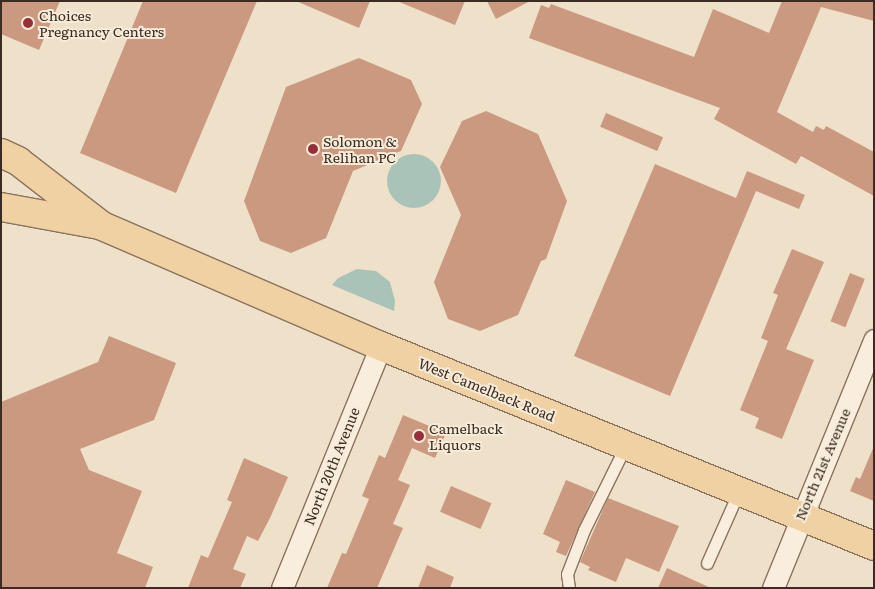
<!DOCTYPE html>
<html>
<head>
<meta charset="utf-8">
<style>
  body { margin:0 }
  #map { position:relative; width:875px; height:589px; overflow:hidden; background:#eee0c9; font-family:Literata,serif }
  div>[style] { position:absolute }
  [style*='--x'] { left:calc(var(--x)*1px); top:calc(var(--y)*1px); width:calc(var(--w)*1px); rotate:calc(var(--a)*1deg) }
  .water>* { inset:0; background:#aac3b9 }
  .round { border-radius:50% }
  .building>* { inset:0; background:#cb9980; transform-origin:0 0 }
  .roads { filter:drop-shadow(1px 0 #8b725e) drop-shadow(-1px 0 #8b725e) drop-shadow(0 1px #8b725e) drop-shadow(0 -1px #8b725e) }
  .service>* { height:11px; margin:-5.5px; padding:0 5.5px; transform-origin:5.5px; border-radius:5.5px; background:#f9eedd }
  .minor>* { height:21px; margin:-10.5px; padding:0 10.5px; transform-origin:10.5px; border-radius:10.5px; background:#f9eedd }
  .primary>* { height:28px; margin:-14px; padding:0 14px; transform-origin:14px; border-radius:14px; background:#efd1a3 }
  .dots>* { width:14px; height:14px; translate:-50% -50%; box-sizing:border-box; border:2px solid #f6ebd9; border-radius:50% }
  span { translate:-50% -50%; white-space:nowrap; text-align:center; line-height:1.15; -webkit-text-stroke:4px #f6ebd9; paint-order:stroke }
  .poi-label { font-size:14px; color:#3b2c21 }
  .left { translate:0 -50%; text-align:left }
  .street-label { font-size:14px; color:#3b2c21 }
  .frame { position:absolute; inset:0; border:2px solid #3b2c21; pointer-events:none }
</style>
</head>
<body>
<div id="map">
  <div class="water">
    <i class="round" style="left:387px;top:154px;width:54px;height:54px"></i>
    <i style="clip-path:polygon(357px 269px,376px 271px,390px 282px,395px 301px,394px 311px,332px 285px,338px 278px)"></i>
  </div>
  <div class="building">
    <i style="clip-path:polygon(1px 1px,60px 1px,39px 50px,1px 34px)"></i>
    <i style="clip-path:polygon(143px 1px,257px 1px,176px 193px,80px 153px)"></i>
    <i style="clip-path:polygon(296px 1px,370px 1px,359px 28px)"></i>
    <i style="clip-path:polygon(397px 1px,465px 1px,455px 25px)"></i>
    <i style="clip-path:polygon(487px 1px,530px 1px,496px 19px)"></i>
    <i style="clip-path:polygon(782px 1px,874px 1px,874px 21px,821px 7px,777px 112px,813px 132px,816px 126px,824px 130px,826px 126px,874px 152px,874px 196px,801px 156px,796px 164px,714px 119px,720px 108px,529px 38px,541px 5px,549px 8px,551px 4px,694px 57px,713px 9px,769px 33px)"></i>
    <i style="clip-path:polygon(359px 58px,411px 80px,422px 104px,401px 151px,353px 171px,326px 238px,291px 253px,260px 241px,244px 201px,286px 87px)"></i>
    <i style="clip-path:polygon(486px 111px,538px 134px,567px 201px,546px 259px,541px 261px,518px 315px,480px 331px,448px 319px,434px 282px,461px 215px,440px 167px,462px 121px)"></i>
    <i style="left:606px;top:113px;width:62px;height:15px;rotate:23deg"></i>
    <i style="clip-path:polygon(655px 164px,736px 198px,747px 171px,805px 195px,799px 209px,756px 191px,670px 396px,574px 356px)"></i>
    <i style="clip-path:polygon(792px 249px,824px 262px,786px 349px,814px 360px,782px 439px,755px 428px,759px 418px,740px 410px,768px 341px,761px 338px,778px 295px,773px 293px)"></i>
    <i style="left:850px;top:273px;width:16px;height:52px;rotate:22deg"></i>
    <i style="clip-path:polygon(109px 336px,176px 363px,154px 420px,80px 449px,89px 470px,142px 491px,117px 553px,153px 567px,145px 588px,1px 588px,1px 402px,98px 362px)"></i>
    <i style="clip-path:polygon(403px 415px,446px 433px,435px 458px,412px 448px,398px 480px,410px 485px,393px 524px,403px 528px,377px 588px,327px 588px,342px 553px,346px 554px,369px 499px,362px 496px,379px 455px,385px 458px)"></i>
    <i style="clip-path:polygon(874px 446px,874px 501px,850px 491px,856px 477px,860px 479px)"></i>
    <i style="clip-path:polygon(244px 458px,288px 477px,270px 518px,258px 541px,247px 536px,233px 569px,246px 574px,240px 588px,188px 588px,201px 555px,208px 558px,232px 502px,227px 500px)"></i>
    <i style="clip-path:polygon(566px 480px,595px 492px,566px 556px,556px 552px,560px 542px,543px 534px)"></i>
    <i style="left:451px;top:486px;width:44px;height:28px;rotate:23deg"></i>
    <i style="clip-path:polygon(608px 498px,679px 526px,659px 572px,626px 558px,616px 582px,588px 570px,590px 567px,580px 562px)"></i>
    <i style="clip-path:polygon(427px 565px,454px 577px,450px 588px,418px 588px)"></i>
    <i style="clip-path:polygon(667px 568px,711px 588px,658px 588px)"></i>
  </div>
  <div class="roads">
    <div class="service">
      <i style="--x:707;--y:563;--w:79;--a:-66"></i>
      <i style="--x:569;--y:588;--w:14;--a:-98"></i>
      <i style="--x:567;--y:574;--w:47;--a:-68.9"></i>
      <i style="--x:584;--y:530;--w:95;--a:-63.7"></i>
    </div>
    <div class="minor">
      <i style="--x:282;--y:588;--w:261;--a:-67.8"></i>
      <i style="--x:773;--y:588;--w:268;--a:-67.8"></i>
    </div>
    <div class="primary">
      <i style="--x:1;--y:153;--w:19;--a:25"></i>
      <i style="--x:18;--y:161;--w:106;--a:37.7"></i>
      <i style="--x:102;--y:226;--w:304;--a:23.3"></i>
      <i style="--x:381;--y:346;--w:532;--a:22.08"></i>
      <i style="--x:1;--y:207;--w:100;--a:10.4"></i>
    </div>
  </div>
  <div class="dots">
    <i style="left:28px;top:23px;background:#982f38"></i>
    <i style="left:313px;top:149px;background:#982f38"></i>
    <i style="left:419px;top:436px;background:#982f38"></i>
  </div>
  <div class="poi-label">
    <span class="left" style="left:39px;top:23px">Choices<br>Pregnancy Centers</span>
    <span class="left" style="left:323px;top:149px">Solomon &amp;<br>Relihan PC</span>
    <span class="left" style="left:429px;top:436px">Camelback<br>Liquors</span>
  </div>
  <div class="street-label">
    <span style="left:487px;top:389px;rotate:22deg">West Camelback Road</span>
    <span style="left:822px;top:464px;rotate:-67deg">North 21st Avenue</span>
    <span style="left:331px;top:466px;rotate:-68deg">North 20th Avenue</span>
  </div>
  <div class="frame"></div>
</div>
</body>
</html>
